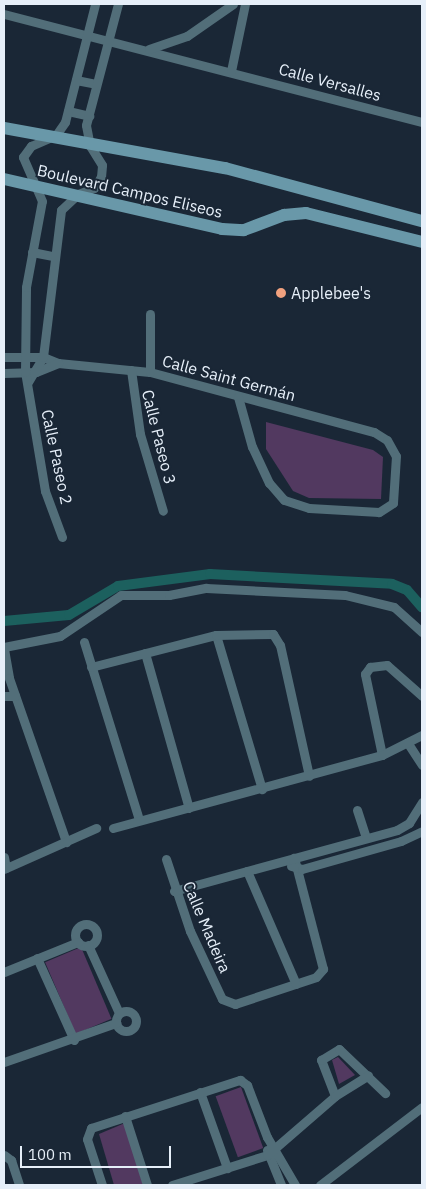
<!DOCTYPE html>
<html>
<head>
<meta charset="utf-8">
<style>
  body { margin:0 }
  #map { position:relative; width:426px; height:1189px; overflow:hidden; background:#1a2736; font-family:"IBM Plex Sans",sans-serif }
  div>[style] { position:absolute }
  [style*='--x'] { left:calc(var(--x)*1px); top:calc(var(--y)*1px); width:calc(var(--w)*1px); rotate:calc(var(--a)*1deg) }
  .green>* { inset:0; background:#523960; transform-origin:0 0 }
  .canal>* { height:10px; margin:-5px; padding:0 5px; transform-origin:5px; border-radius:5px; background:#1c605e }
  .street>* { height:9px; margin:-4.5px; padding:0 4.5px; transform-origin:4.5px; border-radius:4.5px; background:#526e79 }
  .street>.ring { margin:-4.5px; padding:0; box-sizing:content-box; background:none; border:9px solid #526e79; border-radius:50% }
  .secondary>* { height:12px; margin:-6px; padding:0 6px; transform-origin:6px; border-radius:6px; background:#6998a9 }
  .dots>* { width:14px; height:14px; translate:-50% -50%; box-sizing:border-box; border:2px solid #1a2736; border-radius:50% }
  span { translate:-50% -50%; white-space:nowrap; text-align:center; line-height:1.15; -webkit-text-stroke:4px #1a2736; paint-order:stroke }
  .street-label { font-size:16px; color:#e6eff9 }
  .poi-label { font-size:16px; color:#e6eff9 }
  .left { translate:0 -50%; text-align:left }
  .frame { position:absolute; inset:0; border:5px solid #e6eff9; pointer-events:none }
  .scale { position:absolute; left:20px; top:1146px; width:151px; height:22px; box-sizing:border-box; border:2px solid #e6eff9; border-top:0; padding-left:6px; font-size:15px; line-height:18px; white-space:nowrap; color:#e6eff9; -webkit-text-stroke:4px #1a2736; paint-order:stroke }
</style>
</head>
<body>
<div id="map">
  <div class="green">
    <i style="clip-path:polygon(266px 422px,373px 450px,383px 457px,381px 499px,309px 498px,293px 491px,266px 449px)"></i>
    <i style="left:81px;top:947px;width:78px;height:39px;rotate:67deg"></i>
    <i style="clip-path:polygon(338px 1057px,355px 1075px,339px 1084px,332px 1060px)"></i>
    <i style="left:241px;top:1087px;width:65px;height:27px;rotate:70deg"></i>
    <i style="clip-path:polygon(125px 1123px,143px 1185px,114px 1185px,99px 1134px)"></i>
  </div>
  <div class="canal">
    <i style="--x:4;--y:621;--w:65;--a:-5.3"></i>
    <i style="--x:69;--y:615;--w:57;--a:-30.6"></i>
    <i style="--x:118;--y:586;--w:93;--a:-7.4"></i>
    <i style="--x:210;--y:574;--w:182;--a:3.1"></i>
    <i style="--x:392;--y:584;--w:16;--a:22"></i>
    <i style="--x:407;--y:590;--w:23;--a:49"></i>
  </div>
  <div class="street">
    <i style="--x:4;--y:14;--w:432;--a:14.5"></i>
    <i style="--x:149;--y:49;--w:40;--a:-18.9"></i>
    <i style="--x:187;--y:36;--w:56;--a:-34.8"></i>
    <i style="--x:231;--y:71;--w:68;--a:-78.2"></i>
    <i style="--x:76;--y:80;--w:20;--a:11"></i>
    <i style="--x:68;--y:111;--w:22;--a:13"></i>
    <i style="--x:32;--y:252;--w:20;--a:11"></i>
    <i style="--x:4;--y:357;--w:39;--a:0"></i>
    <i style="--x:43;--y:357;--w:16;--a:22"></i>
    <i style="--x:58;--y:363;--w:92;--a:5.6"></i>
    <i style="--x:150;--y:372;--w:232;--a:15"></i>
    <i style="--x:374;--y:432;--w:15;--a:32"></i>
    <i style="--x:387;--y:440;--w:18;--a:61"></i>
    <i style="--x:396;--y:456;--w:47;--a:93.7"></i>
    <i style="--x:393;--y:503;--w:17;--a:147"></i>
    <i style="--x:379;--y:512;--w:70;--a:-176.7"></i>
    <i style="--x:309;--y:508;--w:26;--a:-162"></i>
    <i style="--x:284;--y:500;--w:23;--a:-131"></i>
    <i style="--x:269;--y:483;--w:40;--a:-115"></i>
    <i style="--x:252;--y:447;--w:52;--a:-105.6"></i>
    <i style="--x:131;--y:370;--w:65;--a:82"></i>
    <i style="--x:140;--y:434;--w:80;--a:73.4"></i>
    <i style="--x:150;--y:372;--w:58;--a:-90"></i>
    <i style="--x:4;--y:373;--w:32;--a:-2"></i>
    <i style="--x:36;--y:372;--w:24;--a:-22"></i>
    <i style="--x:28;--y:382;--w:29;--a:-59"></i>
    <i style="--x:43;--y:357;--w:148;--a:-83"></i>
    <i style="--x:61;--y:210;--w:23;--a:-43"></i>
    <i style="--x:78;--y:194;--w:17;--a:-21"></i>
    <i style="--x:94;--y:188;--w:13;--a:-58"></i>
    <i style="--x:101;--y:177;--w:12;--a:-85"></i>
    <i style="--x:102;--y:165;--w:22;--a:-122"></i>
    <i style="--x:90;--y:146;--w:21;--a:-101"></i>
    <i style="--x:86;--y:125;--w:125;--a:-75.2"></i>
    <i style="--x:62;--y:537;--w:49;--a:-110.3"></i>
    <i style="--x:45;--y:491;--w:121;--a:-99.5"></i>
    <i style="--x:25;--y:372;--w:85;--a:-89.3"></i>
    <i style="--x:26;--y:287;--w:87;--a:-79.5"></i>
    <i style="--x:42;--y:201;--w:48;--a:-113.4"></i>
    <i style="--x:23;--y:157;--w:14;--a:-54"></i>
    <i style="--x:31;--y:146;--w:27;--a:-24"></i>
    <i style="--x:56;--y:135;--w:16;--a:-55"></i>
    <i style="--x:65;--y:122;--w:122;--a:-75.7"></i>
    <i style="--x:216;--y:635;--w:161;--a:73.4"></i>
    <i style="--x:84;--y:642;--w:186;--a:72.8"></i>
    <i style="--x:4;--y:647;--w:57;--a:-11.1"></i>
    <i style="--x:60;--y:636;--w:73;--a:-33.9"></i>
    <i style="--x:121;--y:595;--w:48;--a:0"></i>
    <i style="--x:169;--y:595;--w:38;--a:-11"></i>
    <i style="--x:206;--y:588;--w:139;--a:2.9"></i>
    <i style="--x:345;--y:595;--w:50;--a:13.8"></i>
    <i style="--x:394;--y:607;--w:38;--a:42"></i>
    <i style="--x:4;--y:649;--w:29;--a:80"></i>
    <i style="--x:9;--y:678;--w:174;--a:70.8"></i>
    <i style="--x:145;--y:653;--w:161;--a:74.2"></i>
    <i style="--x:91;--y:667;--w:129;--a:-14.4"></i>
    <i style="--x:216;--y:635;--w:57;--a:-1"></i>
    <i style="--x:273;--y:634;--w:13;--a:58"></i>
    <i style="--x:280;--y:645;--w:134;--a:77.5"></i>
    <i style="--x:4;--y:696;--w:11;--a:0"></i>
    <i style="--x:409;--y:745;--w:24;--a:57"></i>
    <i style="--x:382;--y:755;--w:83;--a:-101.9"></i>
    <i style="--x:365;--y:674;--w:9;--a:-54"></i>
    <i style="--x:370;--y:667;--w:17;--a:-7"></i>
    <i style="--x:387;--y:665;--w:47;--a:41.5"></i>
    <i style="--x:357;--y:810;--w:29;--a:72"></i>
    <i style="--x:113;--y:828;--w:279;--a:-15.2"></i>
    <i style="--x:382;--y:755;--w:45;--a:-26.6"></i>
    <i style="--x:4;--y:857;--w:11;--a:80"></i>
    <i style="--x:166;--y:859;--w:76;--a:71.6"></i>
    <i style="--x:190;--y:931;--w:75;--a:64.8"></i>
    <i style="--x:222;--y:999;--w:14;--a:21"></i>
    <i style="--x:235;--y:1004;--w:85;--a:-18.4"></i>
    <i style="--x:316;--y:977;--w:11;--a:-49"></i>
    <i style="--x:323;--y:969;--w:115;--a:-104.6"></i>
    <i style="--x:291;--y:866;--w:11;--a:15"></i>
    <i style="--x:302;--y:869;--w:103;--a:-15.8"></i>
    <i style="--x:401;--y:841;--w:23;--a:-25"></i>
    <i style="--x:4;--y:869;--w:101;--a:-24"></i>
    <i style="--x:247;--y:871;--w:123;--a:66.6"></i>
    <i style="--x:174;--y:891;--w:231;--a:-15.3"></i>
    <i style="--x:397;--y:830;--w:14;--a:-30"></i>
    <i style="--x:409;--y:823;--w:25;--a:-58"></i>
    <i class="ring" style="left:75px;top:924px;width:13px;height:13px"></i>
    <i style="--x:88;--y:945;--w:75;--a:65.5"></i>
    <i style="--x:37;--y:958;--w:90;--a:65.7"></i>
    <i style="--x:4;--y:972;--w:80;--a:-22.1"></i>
    <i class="ring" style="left:116px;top:1011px;width:11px;height:11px"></i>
    <i style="--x:4;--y:1062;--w:119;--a:-19.2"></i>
    <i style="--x:200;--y:1092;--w:81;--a:70.4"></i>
    <i style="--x:335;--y:1096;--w:39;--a:-111"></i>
    <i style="--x:321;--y:1060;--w:21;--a:-31"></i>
    <i style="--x:339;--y:1049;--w:64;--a:43.7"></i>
    <i style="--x:125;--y:1116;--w:72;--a:72.3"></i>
    <i style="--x:267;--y:1150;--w:38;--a:68"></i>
    <i style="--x:4;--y:1155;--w:9;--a:36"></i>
    <i style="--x:11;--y:1160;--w:26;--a:72"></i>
    <i style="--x:102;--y:1185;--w:48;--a:-108.1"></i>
    <i style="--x:87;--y:1139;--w:12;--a:-70"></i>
    <i style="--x:91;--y:1128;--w:157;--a:-17.9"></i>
    <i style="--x:240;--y:1080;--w:9;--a:36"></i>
    <i style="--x:247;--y:1085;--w:56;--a:69"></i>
    <i style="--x:267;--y:1137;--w:56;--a:59.7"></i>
    <i style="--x:172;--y:1185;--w:100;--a:-17.5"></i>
    <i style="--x:267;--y:1155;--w:90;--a:-40.9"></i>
    <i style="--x:335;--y:1096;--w:39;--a:-32"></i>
    <i style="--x:320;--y:1185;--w:128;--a:-37.4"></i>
  </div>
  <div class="secondary">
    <i style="--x:4;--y:128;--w:225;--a:10.3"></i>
    <i style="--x:225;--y:168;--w:204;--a:15.1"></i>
    <i style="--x:4;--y:179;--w:224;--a:12.9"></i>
    <i style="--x:222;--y:229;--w:22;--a:3"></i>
    <i style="--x:244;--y:230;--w:43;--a:-20.6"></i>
    <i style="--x:284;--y:215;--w:22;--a:-5"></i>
    <i style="--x:306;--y:213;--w:120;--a:14"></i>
  </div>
  <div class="dots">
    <i style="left:281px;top:293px;background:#f1a17e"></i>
  </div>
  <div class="street-label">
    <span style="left:330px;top:82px;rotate:15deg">Calle Versalles</span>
    <span style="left:130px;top:191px;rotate:13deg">Boulevard Campos Eliseos</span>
    <span style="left:229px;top:378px;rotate:15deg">Calle Saint Germán</span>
    <span style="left:159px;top:437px;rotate:76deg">Calle Paseo 3</span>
    <span style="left:57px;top:457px;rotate:78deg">Calle Paseo 2</span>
    <span style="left:207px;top:927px;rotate:67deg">Calle Madeira</span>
  </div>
  <div class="poi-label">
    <span class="left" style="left:291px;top:293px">Applebee's</span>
  </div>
  <div class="frame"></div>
  <div class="scale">100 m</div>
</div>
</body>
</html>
